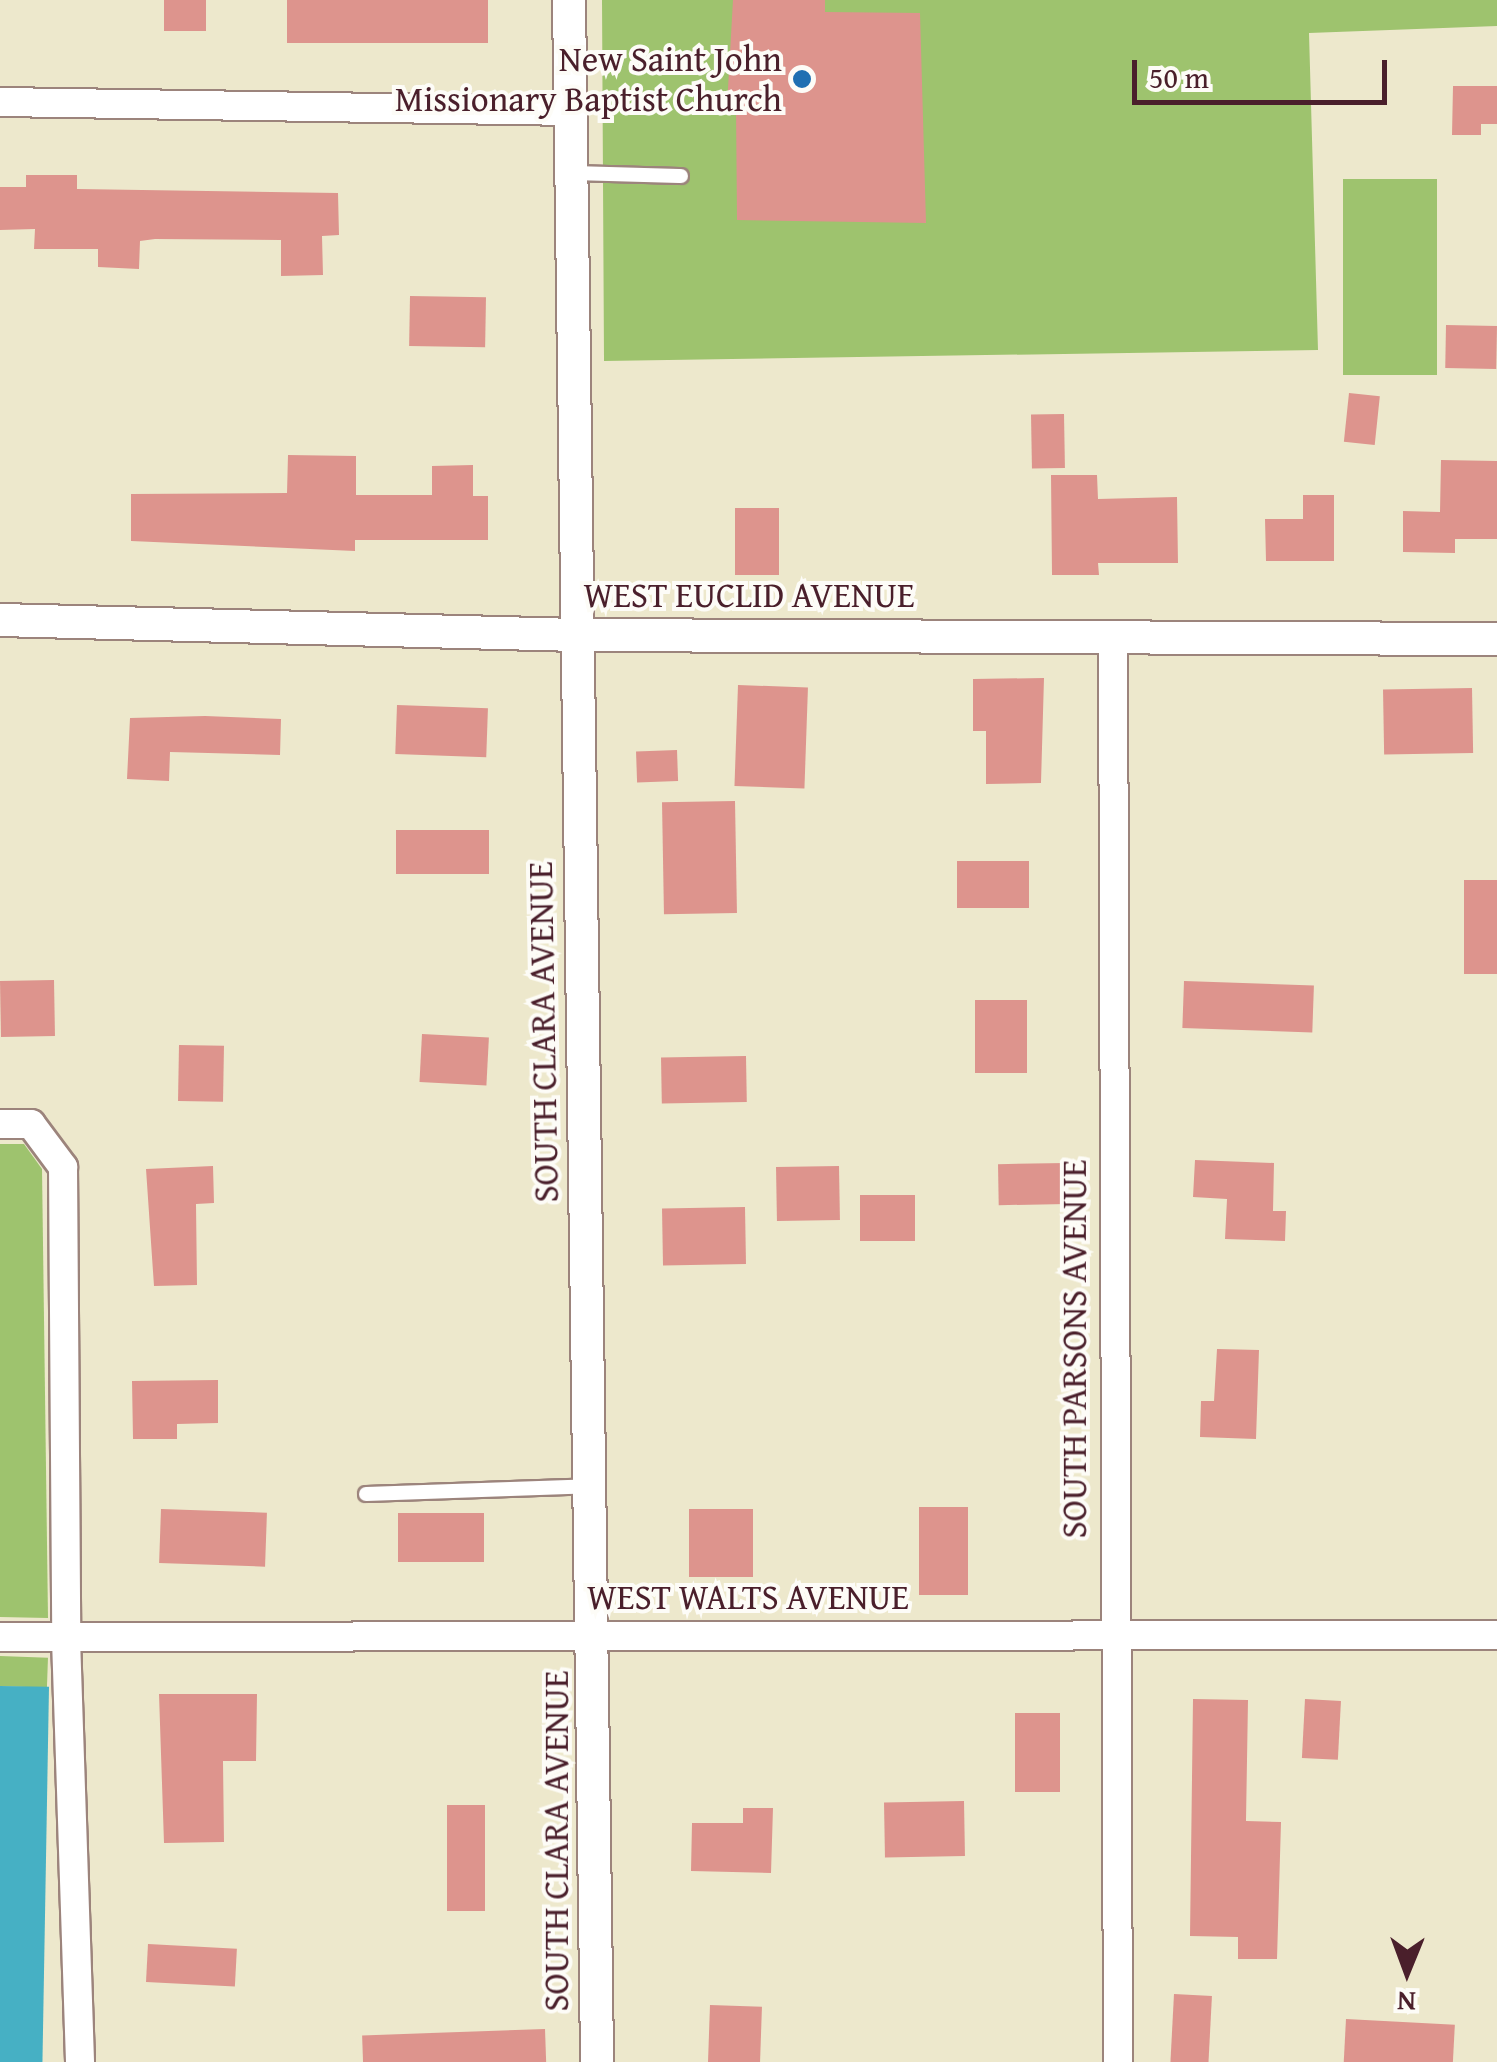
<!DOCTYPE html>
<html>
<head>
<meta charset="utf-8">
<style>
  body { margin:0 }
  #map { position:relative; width:1497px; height:2062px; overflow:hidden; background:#ede8cc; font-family:"Gentium Book Plus",serif }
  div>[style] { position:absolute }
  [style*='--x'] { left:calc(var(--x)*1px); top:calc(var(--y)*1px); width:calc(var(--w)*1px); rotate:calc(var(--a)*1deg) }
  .green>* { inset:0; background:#9ec36e; transform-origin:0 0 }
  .water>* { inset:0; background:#46b0c4; transform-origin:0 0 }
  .building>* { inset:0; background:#dd948d; transform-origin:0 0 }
  .roads { filter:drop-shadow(2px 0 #9c847c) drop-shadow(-2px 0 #9c847c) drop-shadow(0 2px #9c847c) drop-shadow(0 -2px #9c847c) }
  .service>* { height:14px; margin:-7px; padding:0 7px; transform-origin:7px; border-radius:7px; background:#fff }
  .minor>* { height:28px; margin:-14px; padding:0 14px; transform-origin:14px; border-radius:14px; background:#fff }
  .tertiary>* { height:32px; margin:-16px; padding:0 16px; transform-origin:16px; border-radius:16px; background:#fff }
  .dots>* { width:28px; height:28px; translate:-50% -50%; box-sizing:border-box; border:5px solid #fdfcf7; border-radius:50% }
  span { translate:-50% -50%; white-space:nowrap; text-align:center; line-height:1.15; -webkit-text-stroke:8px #fdfcf7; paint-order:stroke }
  .poi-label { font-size:35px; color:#4a1f2b }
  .right { translate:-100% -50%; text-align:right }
  .street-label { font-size:35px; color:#4a1f2b }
  .north { position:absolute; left:1357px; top:1922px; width:100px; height:100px; -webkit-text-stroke:8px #fdfcf7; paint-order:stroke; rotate:181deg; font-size:28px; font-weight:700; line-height:40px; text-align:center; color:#4a1f2b }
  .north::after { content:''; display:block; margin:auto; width:35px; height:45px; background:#4a1f2b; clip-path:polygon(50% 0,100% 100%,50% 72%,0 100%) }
  .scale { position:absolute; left:1132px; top:60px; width:255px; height:45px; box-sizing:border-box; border:5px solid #4a1f2b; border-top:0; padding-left:12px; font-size:30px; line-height:35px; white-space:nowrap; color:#4a1f2b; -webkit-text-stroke:8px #fdfcf7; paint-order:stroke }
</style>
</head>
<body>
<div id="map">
  <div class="green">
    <i style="clip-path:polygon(602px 0,1497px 0,1497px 26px,1309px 33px,1318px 350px,604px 361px)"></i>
    <i style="left:1437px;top:179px;width:196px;height:94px;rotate:90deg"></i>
    <i style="clip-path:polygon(0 1144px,24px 1144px,42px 1169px,48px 1618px,0 1617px)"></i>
    <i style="left:0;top:1656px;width:48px;height:30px;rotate:2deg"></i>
  </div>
  <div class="water">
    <i style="left:0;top:1686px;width:49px;height:376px;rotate:1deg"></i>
  </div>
  <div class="building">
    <i style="left:164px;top:0;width:42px;height:31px"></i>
    <i style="left:287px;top:0;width:201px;height:43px"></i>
    <i style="clip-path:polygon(733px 0,825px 0,825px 12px,920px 13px,926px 223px,737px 220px,736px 106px,727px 106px)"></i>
    <i style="clip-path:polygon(1453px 86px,1497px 86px,1497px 124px,1481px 124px,1481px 135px,1452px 135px)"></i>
    <i style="clip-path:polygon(26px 175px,77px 175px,77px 189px,338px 193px,339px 235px,322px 236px,323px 275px,281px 276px,281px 240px,155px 239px,140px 241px,139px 269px,98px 267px,98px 249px,34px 249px,35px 229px,0 230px,0 187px,26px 187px)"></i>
    <i style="left:410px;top:296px;width:76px;height:50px;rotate:1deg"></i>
    <i style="left:1446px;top:325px;width:51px;height:43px;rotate:1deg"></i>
    <i style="left:1349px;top:393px;width:31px;height:49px;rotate:6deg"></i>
    <i style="left:1064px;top:414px;width:54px;height:33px;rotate:89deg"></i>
    <i style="clip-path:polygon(288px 455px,356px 456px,356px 495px,432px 495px,432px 466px,473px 465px,473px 496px,488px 496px,488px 540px,355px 540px,355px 551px,131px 541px,131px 494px,287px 493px)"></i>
    <i style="clip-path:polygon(1441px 460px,1497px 461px,1497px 539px,1455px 539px,1455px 553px,1403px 552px,1403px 511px,1440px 512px)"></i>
    <i style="clip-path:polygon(1051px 475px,1097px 475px,1098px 499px,1177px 497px,1178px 563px,1098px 563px,1099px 575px,1052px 575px)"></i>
    <i style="clip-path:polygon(1303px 495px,1334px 495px,1334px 561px,1266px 561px,1265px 519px,1303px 519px)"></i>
    <i style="left:735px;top:508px;width:44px;height:67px"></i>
    <i style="clip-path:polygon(1044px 678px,1041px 783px,986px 784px,986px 731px,973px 731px,973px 679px)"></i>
    <i style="left:738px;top:685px;width:70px;height:101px;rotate:2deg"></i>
    <i style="left:1472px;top:688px;width:65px;height:89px;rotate:89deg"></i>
    <i style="left:397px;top:705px;width:91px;height:49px;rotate:2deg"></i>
    <i style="clip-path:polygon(205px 716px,281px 719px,280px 755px,170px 752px,169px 781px,127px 779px,130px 718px)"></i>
    <i style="left:677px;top:750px;width:31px;height:41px;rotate:88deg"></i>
    <i style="left:735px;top:801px;width:112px;height:73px;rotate:89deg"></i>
    <i style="left:489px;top:830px;width:44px;height:93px;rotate:90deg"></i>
    <i style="left:957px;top:861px;width:72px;height:47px"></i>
    <i style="left:1464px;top:880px;width:33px;height:94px"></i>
    <i style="left:54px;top:980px;width:56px;height:54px;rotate:89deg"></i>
    <i style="left:1184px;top:981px;width:130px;height:47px;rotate:2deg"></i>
    <i style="left:975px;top:1000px;width:52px;height:73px"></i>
    <i style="left:422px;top:1034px;width:67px;height:48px;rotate:3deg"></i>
    <i style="left:179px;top:1045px;width:45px;height:56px;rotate:1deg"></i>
    <i style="left:746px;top:1056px;width:46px;height:85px;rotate:89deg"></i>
    <i style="clip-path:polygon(1195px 1160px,1274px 1163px,1273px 1211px,1286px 1211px,1285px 1241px,1225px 1239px,1227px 1199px,1193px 1197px)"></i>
    <i style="left:1066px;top:1163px;width:41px;height:68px;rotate:89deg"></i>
    <i style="clip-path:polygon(213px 1166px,214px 1203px,196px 1204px,197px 1285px,154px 1286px,146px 1169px)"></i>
    <i style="left:839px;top:1166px;width:54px;height:63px;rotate:89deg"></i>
    <i style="left:860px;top:1195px;width:55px;height:46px"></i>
    <i style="left:745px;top:1207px;width:57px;height:83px;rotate:89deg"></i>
    <i style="clip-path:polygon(1217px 1349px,1259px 1350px,1256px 1439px,1200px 1437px,1201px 1401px,1214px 1401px)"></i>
    <i style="clip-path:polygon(218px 1380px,218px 1423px,177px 1424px,177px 1439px,133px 1439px,132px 1381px)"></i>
    <i style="left:919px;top:1507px;width:49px;height:88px"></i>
    <i style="left:161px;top:1509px;width:106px;height:54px;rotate:2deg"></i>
    <i style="left:753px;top:1509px;width:68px;height:64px;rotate:90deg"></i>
    <i style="left:398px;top:1513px;width:86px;height:49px"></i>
    <i style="clip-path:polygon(159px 1694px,257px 1694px,256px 1761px,223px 1761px,224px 1842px,164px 1843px)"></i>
    <i style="clip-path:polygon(1193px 1699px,1248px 1700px,1246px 1821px,1281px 1822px,1277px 1959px,1238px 1959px,1238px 1937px,1190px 1936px)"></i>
    <i style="left:1305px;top:1699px;width:36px;height:59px;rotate:3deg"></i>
    <i style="left:1060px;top:1713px;width:79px;height:45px;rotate:90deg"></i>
    <i style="left:964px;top:1801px;width:55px;height:80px;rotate:89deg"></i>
    <i style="left:447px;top:1805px;width:38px;height:106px"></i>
    <i style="clip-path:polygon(743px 1808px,773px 1808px,771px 1873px,691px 1871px,692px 1823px,743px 1823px)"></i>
    <i style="left:148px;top:1944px;width:89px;height:38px;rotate:3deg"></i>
    <i style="left:1174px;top:1994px;width:38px;height:68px;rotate:3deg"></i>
    <i style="left:710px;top:2005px;width:52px;height:57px;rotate:2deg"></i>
    <i style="left:1346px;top:2019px;width:109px;height:43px;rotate:3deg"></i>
    <i style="left:545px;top:2029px;width:33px;height:183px;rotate:88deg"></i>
  </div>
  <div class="roads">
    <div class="service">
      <i style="--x:572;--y:173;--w:109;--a:1.6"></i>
      <i style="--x:366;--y:1494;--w:224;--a:-2"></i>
    </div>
    <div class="minor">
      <i style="--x:0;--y:102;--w:570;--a:0.9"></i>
      <i style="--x:1113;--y:637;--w:1425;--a:89.8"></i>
      <i style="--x:0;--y:1124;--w:31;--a:0"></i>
      <i style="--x:31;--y:1124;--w:54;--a:53.3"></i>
      <i style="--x:63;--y:1167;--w:472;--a:89.6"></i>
      <i style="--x:66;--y:1639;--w:423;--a:88.1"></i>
      <i style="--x:0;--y:1637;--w:1497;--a:-0.08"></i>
    </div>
    <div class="tertiary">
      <i style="--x:569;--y:0;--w:2062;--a:89.22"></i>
      <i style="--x:0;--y:620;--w:576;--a:1.49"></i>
      <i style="--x:576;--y:635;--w:921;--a:0.25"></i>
    </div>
  </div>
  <div class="dots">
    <i style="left:802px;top:79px;background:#1f6fb2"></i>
  </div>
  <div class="poi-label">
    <span class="right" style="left:782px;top:79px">New Saint John<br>Missionary Baptist Church</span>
  </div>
  <div class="street-label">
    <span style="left:749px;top:595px">WEST EUCLID AVENUE</span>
    <span style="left:543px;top:1032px;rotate:-91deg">SOUTH CLARA AVENUE</span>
    <span style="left:1074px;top:1349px;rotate:-90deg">SOUTH PARSONS AVENUE</span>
    <span style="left:748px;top:1597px">WEST WALTS AVENUE</span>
    <span style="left:556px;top:1841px;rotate:-90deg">SOUTH CLARA AVENUE</span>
  </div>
  <div class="north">N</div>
  <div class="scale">50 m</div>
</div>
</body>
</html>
